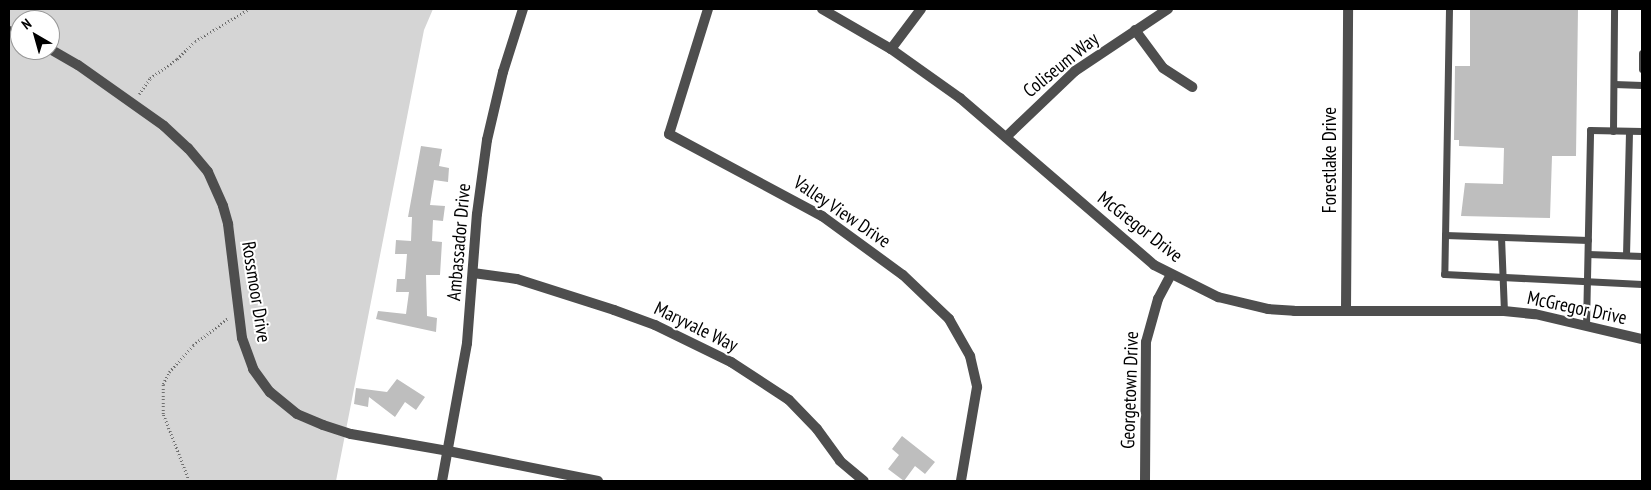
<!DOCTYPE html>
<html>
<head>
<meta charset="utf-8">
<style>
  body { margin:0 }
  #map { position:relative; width:1651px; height:490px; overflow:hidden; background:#fff; font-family:"PT Sans Narrow",sans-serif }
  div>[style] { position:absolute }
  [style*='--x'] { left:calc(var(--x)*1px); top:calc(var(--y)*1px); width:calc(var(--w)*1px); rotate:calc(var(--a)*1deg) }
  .green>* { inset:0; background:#d5d5d5 }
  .building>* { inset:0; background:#bebebe }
  .path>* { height:2.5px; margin-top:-1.25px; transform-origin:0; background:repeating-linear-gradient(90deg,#707070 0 1px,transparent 0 3.5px) }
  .service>* { height:7px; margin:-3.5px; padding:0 3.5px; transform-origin:3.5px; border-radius:3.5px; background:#4e4e4e }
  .minor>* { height:10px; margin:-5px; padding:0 5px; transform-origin:5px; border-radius:5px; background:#4e4e4e }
  .tertiary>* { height:10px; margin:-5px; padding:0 5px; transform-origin:5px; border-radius:5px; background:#4e4e4e }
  span { translate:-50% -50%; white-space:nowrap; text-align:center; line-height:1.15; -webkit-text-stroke:4px #fff; paint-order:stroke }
  .street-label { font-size:19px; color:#000 }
  .frame { position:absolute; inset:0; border:10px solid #000; pointer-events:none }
  .north { position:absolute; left:10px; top:10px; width:50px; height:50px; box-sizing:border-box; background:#fff; border:1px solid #999; border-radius:50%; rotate:322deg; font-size:14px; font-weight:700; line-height:20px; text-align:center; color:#000 }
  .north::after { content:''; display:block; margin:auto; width:18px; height:22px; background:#000; clip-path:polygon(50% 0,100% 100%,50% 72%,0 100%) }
</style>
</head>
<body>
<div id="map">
  <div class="green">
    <i style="clip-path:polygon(evenodd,9px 9px,433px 9px,424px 30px,336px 481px,9px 481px,9px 9px,20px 20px,50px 20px,50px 50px,20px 50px,20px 20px)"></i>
  </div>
  <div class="building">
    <i style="clip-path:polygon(1470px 9px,1578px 9px,1576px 156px,1552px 156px,1550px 218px,1461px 216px,1465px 183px,1503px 184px,1504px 148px,1459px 146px,1459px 140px,1454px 140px,1455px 66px,1470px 66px)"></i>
    <i style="clip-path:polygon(421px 146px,442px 149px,439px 166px,449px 168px,448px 182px,434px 180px,430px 205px,445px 206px,443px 221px,433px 220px,432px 241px,442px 242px,440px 275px,426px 275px,427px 316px,437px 318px,436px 332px,376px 319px,378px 311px,406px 314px,409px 292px,396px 292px,397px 279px,405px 279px,407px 254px,395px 254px,396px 240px,411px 241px,412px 217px,408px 217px)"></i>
    <i style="clip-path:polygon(397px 379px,425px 397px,416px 410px,405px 402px,395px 417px,369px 397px,368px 407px,354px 404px,356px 388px,387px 392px)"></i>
    <i style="clip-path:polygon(902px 436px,935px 462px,925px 474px,915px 466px,904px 481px,888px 469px,899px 455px,892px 449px)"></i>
  </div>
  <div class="path">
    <i style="--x:139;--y:94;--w:19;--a:-55"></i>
    <i style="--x:150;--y:78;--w:33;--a:-35"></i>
    <i style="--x:177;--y:59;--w:25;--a:-45"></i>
    <i style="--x:195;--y:41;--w:63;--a:-30.7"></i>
    <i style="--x:189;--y:481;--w:72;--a:-111.2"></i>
    <i style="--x:163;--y:414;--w:30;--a:-90"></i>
    <i style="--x:163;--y:384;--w:13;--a:-63"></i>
    <i style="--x:169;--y:372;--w:36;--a:-48"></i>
    <i style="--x:193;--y:345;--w:44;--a:-37.6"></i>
  </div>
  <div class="service">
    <i style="--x:1449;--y:9;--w:226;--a:91"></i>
    <i style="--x:1445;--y:235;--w:143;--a:2"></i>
    <i style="--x:1642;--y:53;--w:16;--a:90"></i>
    <i style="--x:1614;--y:84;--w:28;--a:2"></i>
    <i style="--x:1613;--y:131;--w:122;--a:-89.5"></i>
    <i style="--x:1445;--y:235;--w:39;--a:91"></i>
    <i style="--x:1444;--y:274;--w:198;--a:2.9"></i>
    <i style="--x:1501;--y:237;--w:74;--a:87.7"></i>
    <i style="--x:1588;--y:254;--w:54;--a:2.1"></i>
    <i style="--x:1626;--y:255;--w:124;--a:-88.6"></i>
    <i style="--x:1586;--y:326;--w:196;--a:-88.8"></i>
    <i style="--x:1590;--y:130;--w:52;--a:1.1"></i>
  </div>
  <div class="minor">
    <i style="--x:708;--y:9;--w:131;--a:107.3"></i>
    <i style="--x:669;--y:134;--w:174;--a:28.2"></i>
    <i style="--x:822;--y:216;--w:100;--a:36.1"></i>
    <i style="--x:903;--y:275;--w:64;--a:43.7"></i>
    <i style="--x:949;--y:319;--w:43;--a:60.4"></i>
    <i style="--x:970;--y:356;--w:32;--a:77"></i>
    <i style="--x:977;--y:387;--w:95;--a:99.7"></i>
    <i style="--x:1135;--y:30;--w:47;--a:53.6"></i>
    <i style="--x:1163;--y:68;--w:35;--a:33"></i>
    <i style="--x:9;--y:31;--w:12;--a:20"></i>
    <i style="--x:50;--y:49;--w:32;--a:30"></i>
    <i style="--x:78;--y:65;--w:105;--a:35.3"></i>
    <i style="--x:164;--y:126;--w:33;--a:43"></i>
    <i style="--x:188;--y:148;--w:31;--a:50"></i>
    <i style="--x:208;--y:172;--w:37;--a:66"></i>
    <i style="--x:223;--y:206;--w:19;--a:74"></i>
    <i style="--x:228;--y:224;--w:115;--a:83"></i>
    <i style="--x:242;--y:338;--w:33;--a:70"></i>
    <i style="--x:253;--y:369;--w:29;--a:54"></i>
    <i style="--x:270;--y:392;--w:35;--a:39"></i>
    <i style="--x:297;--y:414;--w:28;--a:23"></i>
    <i style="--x:323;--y:425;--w:29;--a:18"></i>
    <i style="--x:351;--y:434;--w:98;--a:9.9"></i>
    <i style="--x:891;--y:49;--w:50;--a:-53.1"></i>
    <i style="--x:1006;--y:137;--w:95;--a:-43.7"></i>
    <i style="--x:1075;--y:71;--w:112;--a:-33.7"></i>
    <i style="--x:473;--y:273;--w:44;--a:7.8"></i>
    <i style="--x:517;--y:279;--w:102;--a:17.7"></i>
    <i style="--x:614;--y:310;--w:44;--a:20.1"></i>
    <i style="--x:655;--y:325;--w:85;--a:26"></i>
    <i style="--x:731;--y:362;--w:69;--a:33.2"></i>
    <i style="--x:789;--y:400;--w:40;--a:46"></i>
    <i style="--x:817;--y:429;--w:39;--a:54"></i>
    <i style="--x:840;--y:461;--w:31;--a:40"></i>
    <i style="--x:1346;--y:311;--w:302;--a:-89.6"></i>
  </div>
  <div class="tertiary">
    <i style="--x:822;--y:9;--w:80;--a:30.1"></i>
    <i style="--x:891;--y:49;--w:85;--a:35.4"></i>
    <i style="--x:960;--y:98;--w:256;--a:40.7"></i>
    <i style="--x:1154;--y:265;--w:72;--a:26.6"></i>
    <i style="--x:1218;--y:297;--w:51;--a:13.5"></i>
    <i style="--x:1268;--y:309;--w:26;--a:4"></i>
    <i style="--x:1294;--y:311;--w:210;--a:0"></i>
    <i style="--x:1504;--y:311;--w:31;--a:6"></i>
    <i style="--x:1535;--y:314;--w:110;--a:13.2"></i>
    <i style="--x:448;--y:451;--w:153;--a:11.3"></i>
    <i style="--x:442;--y:481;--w:140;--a:-79.7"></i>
    <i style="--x:467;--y:343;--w:129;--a:-85.6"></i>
    <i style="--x:477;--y:214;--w:75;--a:-82.3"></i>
    <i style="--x:487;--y:140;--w:70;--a:-76.8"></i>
    <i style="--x:503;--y:72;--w:66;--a:-72.4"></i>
    <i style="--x:1145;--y:481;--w:139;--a:-89.6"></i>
    <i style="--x:1146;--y:342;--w:45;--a:-74.4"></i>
    <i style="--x:1158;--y:299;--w:27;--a:-62"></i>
  </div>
  <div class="street-label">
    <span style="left:1061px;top:65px;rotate:-39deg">Coliseum Way</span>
    <span style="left:1330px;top:160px;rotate:-90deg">Forestlake Drive</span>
    <span style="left:842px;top:212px;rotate:34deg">Valley View Drive</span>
    <span style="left:1140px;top:227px;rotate:38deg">McGregor Drive</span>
    <span style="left:459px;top:242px;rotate:-85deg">Ambassador Drive</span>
    <span style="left:256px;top:292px;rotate:81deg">Rossmoor Drive</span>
    <span style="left:1577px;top:308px;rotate:12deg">McGregor Drive</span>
    <span style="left:696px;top:327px;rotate:26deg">Maryvale Way</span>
    <span style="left:1130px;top:390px;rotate:-88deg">Georgetown Drive</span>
  </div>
  <div class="frame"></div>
  <div class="north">N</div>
</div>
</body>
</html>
